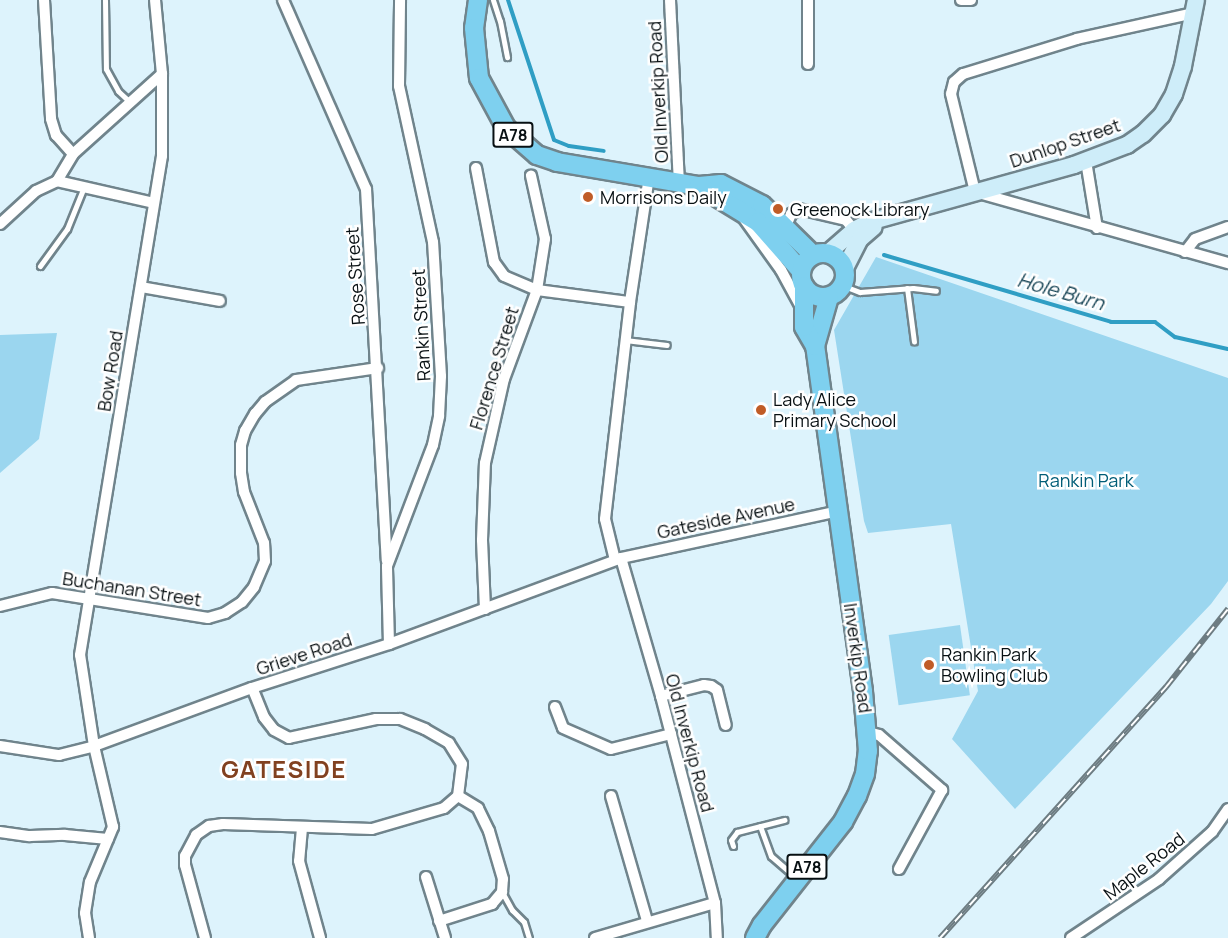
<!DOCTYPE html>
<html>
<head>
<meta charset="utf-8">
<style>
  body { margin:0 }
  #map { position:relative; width:1228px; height:938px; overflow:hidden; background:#ddf3fc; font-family:Manrope,sans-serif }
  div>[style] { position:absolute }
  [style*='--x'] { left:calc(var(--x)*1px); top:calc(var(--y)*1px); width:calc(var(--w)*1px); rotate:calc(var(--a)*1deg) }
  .green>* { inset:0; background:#9bd6ef; transform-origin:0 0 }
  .stream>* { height:4px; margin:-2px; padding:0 2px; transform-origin:2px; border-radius:2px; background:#2f9ec4 }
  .roads { filter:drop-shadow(2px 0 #70848c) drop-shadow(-2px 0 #70848c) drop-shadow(0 2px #70848c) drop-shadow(0 -2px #70848c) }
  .service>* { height:5px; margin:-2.5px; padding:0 2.5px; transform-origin:2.5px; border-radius:2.5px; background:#fff }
  .minor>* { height:10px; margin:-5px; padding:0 5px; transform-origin:5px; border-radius:5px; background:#fff }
  .secondary>* { height:16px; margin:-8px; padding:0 8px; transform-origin:8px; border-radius:8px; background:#ceedf9 }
  .trunk>* { height:18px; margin:-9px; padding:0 9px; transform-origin:9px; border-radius:9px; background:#7ed0ef }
  .trunk>.ring { margin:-9px; padding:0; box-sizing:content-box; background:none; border:18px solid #7ed0ef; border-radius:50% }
  .rail>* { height:6px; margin-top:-3px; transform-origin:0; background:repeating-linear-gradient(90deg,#fff 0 11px,#6d7c82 0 22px); box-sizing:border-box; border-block:2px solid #6d7c82 }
  .dots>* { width:16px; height:16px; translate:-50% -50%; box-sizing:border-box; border:3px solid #fff; border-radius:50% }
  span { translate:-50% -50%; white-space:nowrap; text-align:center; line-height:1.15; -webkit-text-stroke:5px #fff; paint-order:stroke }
  .shield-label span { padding:2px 4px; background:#fff; border:2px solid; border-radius:4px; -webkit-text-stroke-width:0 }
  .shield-label { font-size:16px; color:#081013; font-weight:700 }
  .street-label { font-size:18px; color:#081013 }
  .poi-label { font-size:18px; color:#081013 }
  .left { translate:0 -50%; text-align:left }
  .park-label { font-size:18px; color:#005d77 }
  .water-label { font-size:20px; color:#1a4758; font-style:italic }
  .district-label { font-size:24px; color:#814120; font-weight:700; letter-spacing:1.5px }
</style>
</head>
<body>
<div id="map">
  <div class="green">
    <i style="clip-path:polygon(876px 257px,1228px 378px,1228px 581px,1211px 604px,1015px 809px,952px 739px,978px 691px,951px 524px,868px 533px,864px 521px,834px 330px)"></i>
    <i style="clip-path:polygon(57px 333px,39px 439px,0 473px,0 335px)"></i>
    <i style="left:960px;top:625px;width:71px;height:72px;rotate:82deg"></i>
  </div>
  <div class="stream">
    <i style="--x:508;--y:0;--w:147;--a:71.8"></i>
    <i style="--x:554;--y:140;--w:16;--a:22"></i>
    <i style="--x:569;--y:146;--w:35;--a:8"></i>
    <i style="--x:884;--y:255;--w:237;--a:16.4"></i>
    <i style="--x:1111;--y:322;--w:44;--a:0"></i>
    <i style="--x:1155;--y:322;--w:25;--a:37"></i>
    <i style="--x:1175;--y:337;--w:54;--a:12.8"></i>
  </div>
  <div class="roads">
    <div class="service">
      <i style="--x:105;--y:0;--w:69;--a:89.2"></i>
      <i style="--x:106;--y:69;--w:25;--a:61"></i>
      <i style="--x:118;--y:91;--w:16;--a:43"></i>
      <i style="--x:493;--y:0;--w:22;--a:72"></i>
      <i style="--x:500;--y:21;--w:37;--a:79"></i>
      <i style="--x:40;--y:266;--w:46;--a:-53.9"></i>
      <i style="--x:67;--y:229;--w:45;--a:-68"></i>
      <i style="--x:844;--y:286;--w:17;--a:21"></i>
      <i style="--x:860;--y:292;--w:53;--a:-4.3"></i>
      <i style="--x:913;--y:288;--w:23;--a:7"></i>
      <i style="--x:907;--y:288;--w:54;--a:82.6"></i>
      <i style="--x:625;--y:340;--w:42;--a:6.8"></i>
      <i style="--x:760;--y:826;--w:32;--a:70"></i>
      <i style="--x:771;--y:856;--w:33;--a:41"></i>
      <i style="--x:733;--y:846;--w:6;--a:-108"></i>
      <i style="--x:731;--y:840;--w:10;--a:-53"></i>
      <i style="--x:737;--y:832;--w:49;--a:-14.3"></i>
      <i style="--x:502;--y:892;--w:21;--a:61"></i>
      <i style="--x:512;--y:910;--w:17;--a:45"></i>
      <i style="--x:524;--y:922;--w:17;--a:73"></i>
    </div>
    <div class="minor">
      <i style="--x:44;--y:0;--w:119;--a:86.6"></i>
      <i style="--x:51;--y:119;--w:17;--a:73"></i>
      <i style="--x:56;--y:135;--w:25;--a:48"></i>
      <i style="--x:283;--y:0;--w:206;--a:66.3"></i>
      <i style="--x:366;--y:189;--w:372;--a:86.8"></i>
      <i style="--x:670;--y:0;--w:183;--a:87.2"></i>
      <i style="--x:961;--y:0;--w:10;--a:0"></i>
      <i style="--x:1194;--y:13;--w:120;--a:167.5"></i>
      <i style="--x:1077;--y:39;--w:119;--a:162.9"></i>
      <i style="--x:963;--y:74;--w:12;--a:138"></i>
      <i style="--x:954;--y:82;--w:12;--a:104"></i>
      <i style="--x:951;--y:94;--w:101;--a:76.2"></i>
      <i style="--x:975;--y:192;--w:263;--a:15.7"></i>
      <i style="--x:808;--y:64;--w:64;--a:-90"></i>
      <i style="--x:1086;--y:161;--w:68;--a:80.7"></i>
      <i style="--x:476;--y:168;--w:96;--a:79.2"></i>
      <i style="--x:494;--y:262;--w:17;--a:54"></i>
      <i style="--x:504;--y:276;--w:36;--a:23"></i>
      <i style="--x:537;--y:290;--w:94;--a:7.4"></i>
      <i style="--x:57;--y:181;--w:99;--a:12.8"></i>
      <i style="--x:743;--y:217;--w:65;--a:54.4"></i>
      <i style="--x:781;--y:270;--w:42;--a:61.6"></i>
      <i style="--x:0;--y:224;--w:49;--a:-42.5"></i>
      <i style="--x:36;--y:191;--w:23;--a:-25"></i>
      <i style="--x:57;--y:181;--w:31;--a:-59"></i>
      <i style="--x:73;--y:154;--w:120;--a:-42"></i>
      <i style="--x:786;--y:226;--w:13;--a:-67"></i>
      <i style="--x:791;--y:214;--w:9;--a:-32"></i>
      <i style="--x:799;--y:209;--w:48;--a:13.2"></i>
      <i style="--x:846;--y:220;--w:13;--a:51"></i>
      <i style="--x:1185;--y:252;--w:16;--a:-52"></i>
      <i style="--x:1195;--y:239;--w:35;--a:-20"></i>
      <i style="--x:141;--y:287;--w:80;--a:10"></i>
      <i style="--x:621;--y:558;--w:144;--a:73.8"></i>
      <i style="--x:661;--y:696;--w:214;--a:75.4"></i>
      <i style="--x:715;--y:903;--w:35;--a:87"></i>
      <i style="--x:615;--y:560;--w:42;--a:-103.7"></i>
      <i style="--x:605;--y:519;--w:218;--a:-83.4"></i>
      <i style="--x:630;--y:302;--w:126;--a:-81.4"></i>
      <i style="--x:0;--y:606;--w:54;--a:-14"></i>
      <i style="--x:52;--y:593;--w:158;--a:9.1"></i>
      <i style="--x:208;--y:618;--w:18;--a:-16"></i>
      <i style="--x:225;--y:613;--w:20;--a:-33"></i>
      <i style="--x:242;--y:602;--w:19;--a:-51"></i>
      <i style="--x:254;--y:587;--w:28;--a:-67"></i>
      <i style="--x:265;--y:561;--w:18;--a:-93"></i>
      <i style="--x:264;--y:543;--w:55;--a:-111.4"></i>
      <i style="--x:244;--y:492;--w:19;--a:-99"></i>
      <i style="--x:241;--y:473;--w:28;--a:-90"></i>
      <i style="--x:241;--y:445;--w:15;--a:-74"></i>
      <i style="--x:245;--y:431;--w:20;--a:-60"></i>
      <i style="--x:255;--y:414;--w:16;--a:-50"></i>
      <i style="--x:265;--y:402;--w:38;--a:-35"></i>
      <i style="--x:296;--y:380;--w:83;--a:-8.3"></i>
      <i style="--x:485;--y:609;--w:69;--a:-92.5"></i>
      <i style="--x:482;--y:540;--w:77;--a:-87.8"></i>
      <i style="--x:485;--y:463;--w:86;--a:-77.3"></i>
      <i style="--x:504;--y:379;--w:95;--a:-69.7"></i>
      <i style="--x:537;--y:290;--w:52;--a:-81.1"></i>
      <i style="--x:545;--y:239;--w:65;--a:-102.5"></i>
      <i style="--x:389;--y:644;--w:78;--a:-91.5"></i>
      <i style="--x:387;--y:566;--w:129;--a:-69.2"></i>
      <i style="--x:433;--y:445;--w:30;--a:-78"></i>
      <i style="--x:439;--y:416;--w:40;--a:-87.1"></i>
      <i style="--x:441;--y:376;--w:134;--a:-93.4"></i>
      <i style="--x:433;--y:242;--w:160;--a:-102.3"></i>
      <i style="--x:399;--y:86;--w:86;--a:-89.3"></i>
      <i style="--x:661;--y:696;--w:44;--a:-14.3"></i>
      <i style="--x:704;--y:685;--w:7;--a:8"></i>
      <i style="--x:711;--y:686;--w:7;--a:34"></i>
      <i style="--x:717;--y:690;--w:36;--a:76"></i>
      <i style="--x:555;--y:707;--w:22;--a:69"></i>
      <i style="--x:563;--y:728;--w:52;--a:23.6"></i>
      <i style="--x:611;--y:749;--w:62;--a:-14"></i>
      <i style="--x:868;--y:732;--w:11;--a:15"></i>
      <i style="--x:879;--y:735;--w:84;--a:41.1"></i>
      <i style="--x:942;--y:790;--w:90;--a:118.6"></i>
      <i style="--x:0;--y:746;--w:60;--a:8.7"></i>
      <i style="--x:59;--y:755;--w:36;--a:-14"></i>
      <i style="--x:94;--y:746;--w:168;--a:-20.2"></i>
      <i style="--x:252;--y:688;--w:144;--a:-17.8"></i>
      <i style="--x:389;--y:644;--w:247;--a:-20.3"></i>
      <i style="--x:621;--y:558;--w:222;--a:-12.2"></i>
      <i style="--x:611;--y:796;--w:130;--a:73.9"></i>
      <i style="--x:302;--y:828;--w:33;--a:95"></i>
      <i style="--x:299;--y:861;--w:80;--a:74.7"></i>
      <i style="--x:0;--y:832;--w:30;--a:8"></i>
      <i style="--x:30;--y:836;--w:35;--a:-2"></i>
      <i style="--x:65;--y:835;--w:43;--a:5.3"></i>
      <i style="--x:426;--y:877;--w:64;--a:72.7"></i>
      <i style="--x:439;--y:921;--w:56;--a:-17.8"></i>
      <i style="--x:492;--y:904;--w:16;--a:-50"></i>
      <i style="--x:502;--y:892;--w:13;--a:-86"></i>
      <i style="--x:503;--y:879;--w:50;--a:-106.3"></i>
      <i style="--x:489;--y:831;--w:25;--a:-116"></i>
      <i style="--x:478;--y:808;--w:23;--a:-149"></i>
      <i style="--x:89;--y:938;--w:25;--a:-99"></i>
      <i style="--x:85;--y:913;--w:31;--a:-81"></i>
      <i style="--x:90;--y:882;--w:60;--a:-67.3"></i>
      <i style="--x:113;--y:827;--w:83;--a:-103.2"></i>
      <i style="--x:94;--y:746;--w:92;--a:-98.7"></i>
      <i style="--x:80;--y:655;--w:506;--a:-80.67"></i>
      <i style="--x:162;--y:156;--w:82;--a:-90"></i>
      <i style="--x:162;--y:74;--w:74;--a:-95.4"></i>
      <i style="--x:205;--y:938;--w:76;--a:-105.3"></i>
      <i style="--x:185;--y:865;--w:9;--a:-90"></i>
      <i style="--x:185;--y:856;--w:24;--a:-62"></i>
      <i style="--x:196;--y:835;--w:16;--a:-35"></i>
      <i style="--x:209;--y:826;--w:14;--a:-8"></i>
      <i style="--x:223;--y:824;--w:149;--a:1.9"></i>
      <i style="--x:372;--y:829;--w:75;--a:-16.3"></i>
      <i style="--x:444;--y:808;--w:18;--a:-41"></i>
      <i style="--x:458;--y:796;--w:32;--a:-83"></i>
      <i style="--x:462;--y:764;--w:25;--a:-122"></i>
      <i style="--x:449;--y:743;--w:28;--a:-150"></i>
      <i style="--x:425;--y:729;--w:27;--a:-158"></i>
      <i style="--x:400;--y:719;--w:24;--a:180"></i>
      <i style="--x:376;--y:719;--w:89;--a:167.7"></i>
      <i style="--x:289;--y:738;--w:17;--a:-152"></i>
      <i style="--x:274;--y:730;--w:16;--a:-128"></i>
      <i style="--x:264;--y:717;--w:31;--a:-112"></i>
      <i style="--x:595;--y:938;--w:125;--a:-16.3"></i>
      <i style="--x:1071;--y:938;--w:106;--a:-33.8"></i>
      <i style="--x:1159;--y:879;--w:71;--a:-41.6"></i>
      <i style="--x:1212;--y:832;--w:28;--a:-55"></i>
    </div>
    <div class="secondary">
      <i style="--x:828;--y:253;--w:35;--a:-41"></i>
      <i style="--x:854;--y:230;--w:17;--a:-28"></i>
      <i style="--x:869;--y:222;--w:213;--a:-15.5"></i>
      <i style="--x:1074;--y:165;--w:57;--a:-20.7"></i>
      <i style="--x:1127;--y:145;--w:19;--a:-35"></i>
      <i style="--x:1143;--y:134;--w:27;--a:-45"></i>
      <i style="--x:1162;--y:115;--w:24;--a:-60"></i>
      <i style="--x:1174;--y:94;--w:29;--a:-72"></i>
      <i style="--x:1183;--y:66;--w:67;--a:-78.9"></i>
      <i style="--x:845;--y:268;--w:33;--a:-63"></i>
      <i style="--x:860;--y:239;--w:18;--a:-41"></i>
    </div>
    <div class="trunk">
      <i style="--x:478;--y:0;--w:28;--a:98"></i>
      <i style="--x:474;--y:28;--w:50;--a:84.3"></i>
      <i style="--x:479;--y:78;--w:57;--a:61.6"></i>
      <i style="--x:506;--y:128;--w:41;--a:41.1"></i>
      <i style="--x:537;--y:155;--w:21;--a:19"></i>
      <i style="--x:557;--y:162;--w:144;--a:9.6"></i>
      <i style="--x:699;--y:186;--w:22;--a:-5"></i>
      <i style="--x:721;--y:184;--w:46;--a:27.1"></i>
      <i style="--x:762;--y:205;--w:71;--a:44.4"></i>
      <i style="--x:699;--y:186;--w:69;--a:31.4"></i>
      <i style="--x:758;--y:222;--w:65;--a:48.7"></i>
      <i class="ring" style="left:801px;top:253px;width:26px;height:26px"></i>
      <i style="--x:815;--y:346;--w:51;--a:-74.1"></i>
      <i style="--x:755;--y:938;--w:15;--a:-62"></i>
      <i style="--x:762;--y:925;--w:131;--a:-51.8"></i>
      <i style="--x:843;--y:822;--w:30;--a:-62"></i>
      <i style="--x:857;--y:796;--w:23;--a:-70"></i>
      <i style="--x:865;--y:774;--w:23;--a:-83"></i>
      <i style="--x:868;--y:751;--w:60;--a:-94.8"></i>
      <i style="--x:863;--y:691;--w:348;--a:-97.9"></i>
      <i style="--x:815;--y:346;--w:22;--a:-120"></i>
      <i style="--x:804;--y:327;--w:41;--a:-90"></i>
    </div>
  </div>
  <div class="rail">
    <i style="--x:940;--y:938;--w:338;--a:-48"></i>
    <i style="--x:1166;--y:687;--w:100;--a:-51.5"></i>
  </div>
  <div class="dots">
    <i style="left:588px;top:197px;background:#c05c27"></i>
    <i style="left:778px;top:209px;background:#c05c27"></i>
    <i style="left:761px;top:410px;background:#c05c27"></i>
    <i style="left:929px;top:665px;background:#c05c27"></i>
  </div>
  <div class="shield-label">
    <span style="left:513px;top:135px">A78</span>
    <span style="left:807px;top:867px">A78</span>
  </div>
  <div class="street-label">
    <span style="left:658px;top:92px;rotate:-93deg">Old Inverkip Road</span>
    <span style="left:1065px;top:143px;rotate:-19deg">Dunlop Street</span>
    <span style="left:355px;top:276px;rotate:-94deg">Rose Street</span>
    <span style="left:421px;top:325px;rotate:-93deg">Rankin Street</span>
    <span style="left:494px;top:368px;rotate:-73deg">Florence Street</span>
    <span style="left:110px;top:371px;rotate:-81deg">Bow Road</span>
    <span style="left:726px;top:518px;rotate:-12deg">Gateside Avenue</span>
    <span style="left:132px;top:589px;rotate:9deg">Buchanan Street</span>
    <span style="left:304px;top:654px;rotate:-18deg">Grieve Road</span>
    <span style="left:858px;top:658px;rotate:82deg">Inverkip Road</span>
    <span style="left:690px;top:743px;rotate:75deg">Old Inverkip Road</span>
    <span style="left:1144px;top:866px;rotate:-38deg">Maple Road</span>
  </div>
  <div class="poi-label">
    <span class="left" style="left:600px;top:197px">Morrisons Daily</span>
    <span class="left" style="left:790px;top:209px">Greenock Library</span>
    <span class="left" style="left:773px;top:410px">Lady Alice<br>Primary School</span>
    <span class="left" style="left:941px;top:665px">Rankin Park<br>Bowling Club</span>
  </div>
  <div class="park-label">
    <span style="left:1086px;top:480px">Rankin Park</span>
  </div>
  <div class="water-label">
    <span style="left:1061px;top:291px;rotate:16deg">Hole Burn</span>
  </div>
  <div class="district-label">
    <span style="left:284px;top:769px">GATESIDE</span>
  </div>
</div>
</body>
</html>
